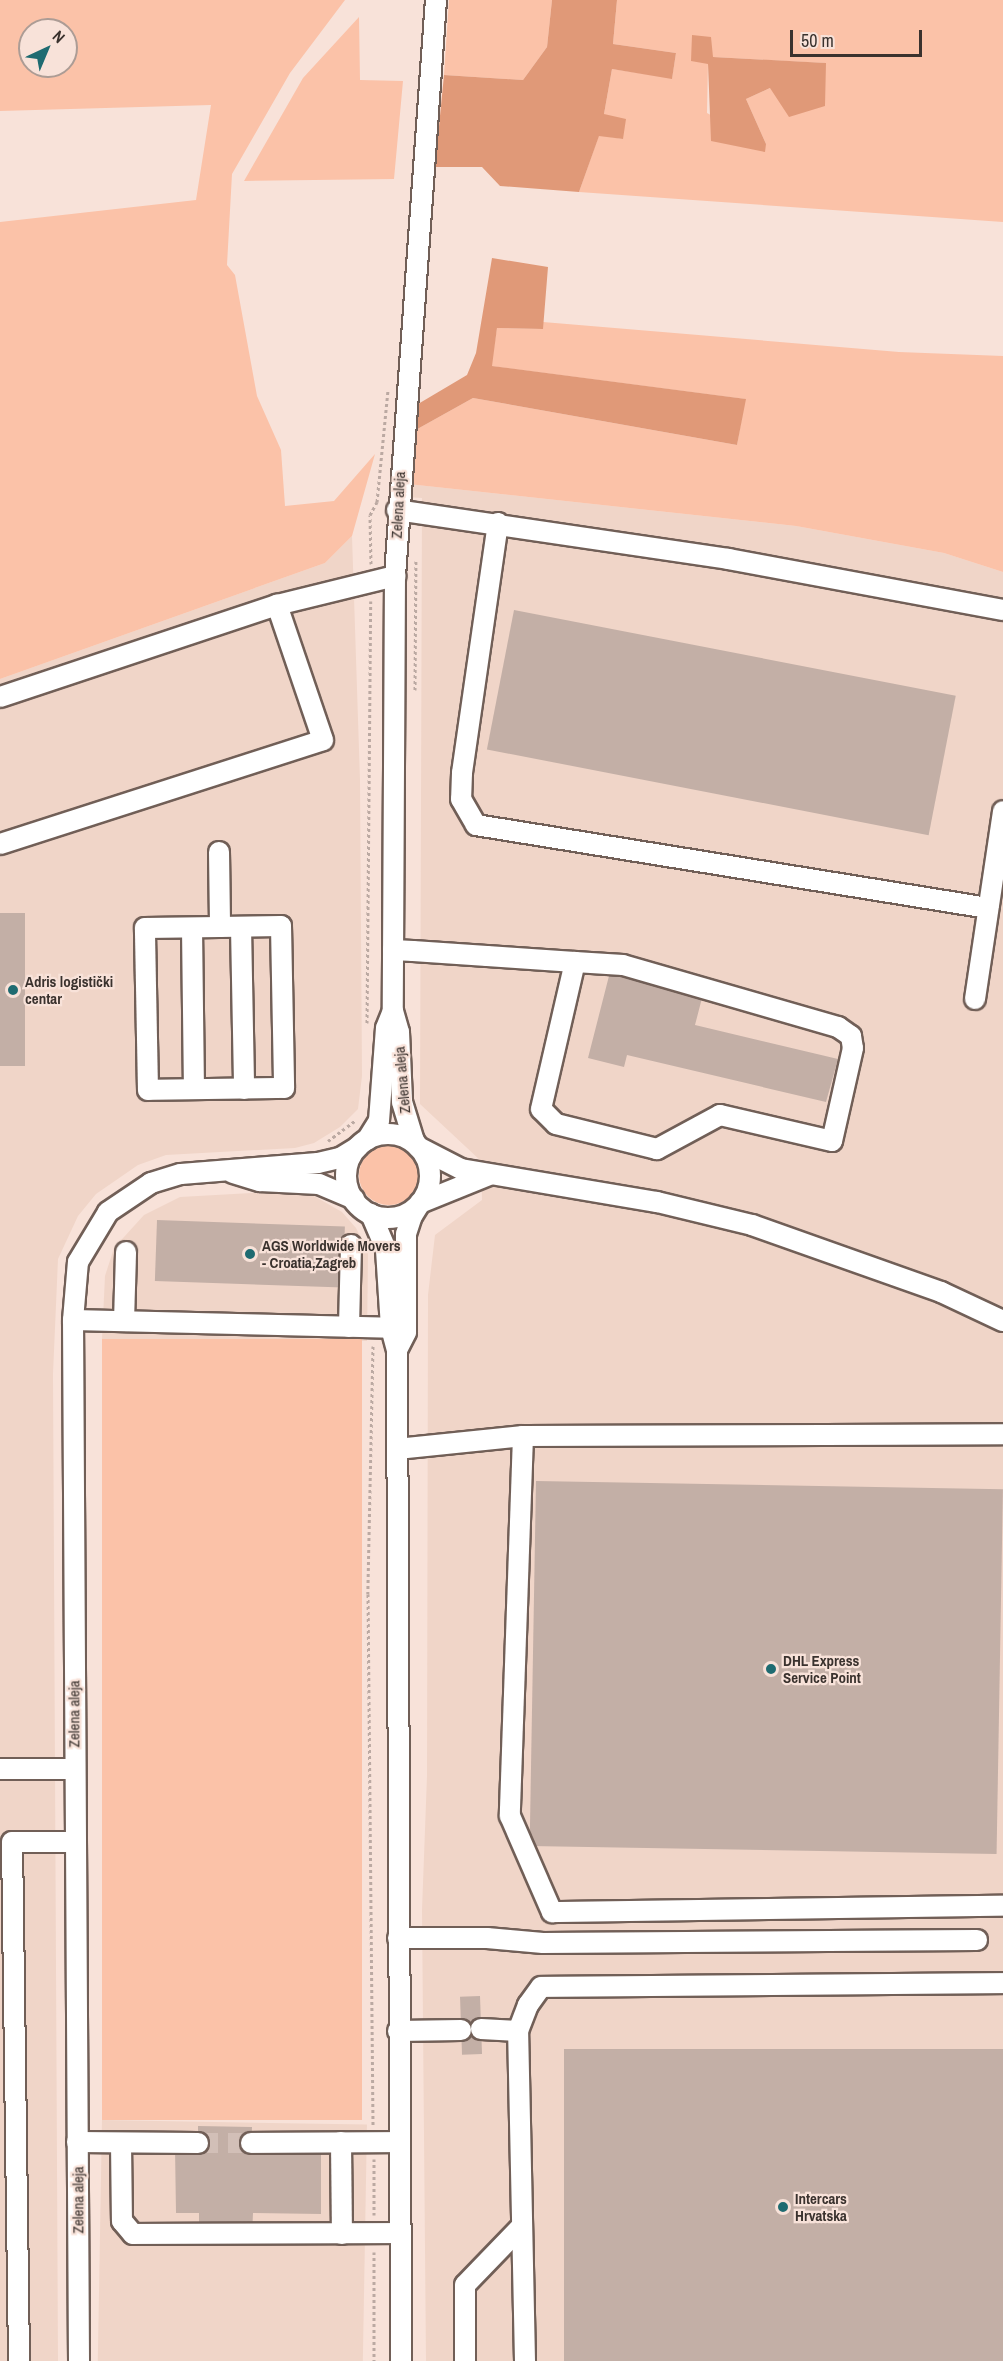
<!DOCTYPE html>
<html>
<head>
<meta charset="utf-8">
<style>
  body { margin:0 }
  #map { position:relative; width:1003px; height:2361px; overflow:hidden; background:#f8e2d9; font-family:"Archivo Narrow",sans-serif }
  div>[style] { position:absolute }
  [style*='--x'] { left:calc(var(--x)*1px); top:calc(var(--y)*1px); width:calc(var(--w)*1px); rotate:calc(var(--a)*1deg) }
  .built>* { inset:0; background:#f0d5c8; transform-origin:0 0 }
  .green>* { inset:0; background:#fbc2a8; transform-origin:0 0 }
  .round { border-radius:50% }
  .forest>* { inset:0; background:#e09978 }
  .building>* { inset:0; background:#c3afa6; transform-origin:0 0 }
  .minor-tunnel>* { height:20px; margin-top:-10px; transform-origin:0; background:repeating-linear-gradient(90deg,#d2bfb7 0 20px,transparent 0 30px) }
  .path>* { height:3px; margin-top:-1.5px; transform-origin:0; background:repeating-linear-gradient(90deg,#bba9a2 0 3px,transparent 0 6px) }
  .roads { filter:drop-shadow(2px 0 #715f57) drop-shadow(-2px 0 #715f57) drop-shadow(0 2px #715f57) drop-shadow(0 -2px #715f57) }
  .minor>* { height:20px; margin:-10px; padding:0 10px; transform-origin:10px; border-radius:10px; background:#fff }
  .minor>.ring { margin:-10px; padding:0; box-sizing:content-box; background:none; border:20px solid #fff; border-radius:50% }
  .dots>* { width:16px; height:16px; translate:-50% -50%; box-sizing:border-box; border:3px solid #f8e2d9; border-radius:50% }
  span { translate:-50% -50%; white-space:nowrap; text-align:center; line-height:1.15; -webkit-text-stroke:4.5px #f8e2d9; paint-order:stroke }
  .street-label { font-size:15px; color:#3a322e }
  .poi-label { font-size:15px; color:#3a322e; font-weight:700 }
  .left { translate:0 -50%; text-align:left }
  .north { position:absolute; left:18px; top:18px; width:60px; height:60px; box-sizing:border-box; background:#f8e2d9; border:2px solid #ac9c95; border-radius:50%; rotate:44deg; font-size:16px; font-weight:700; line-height:24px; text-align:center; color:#3a322e }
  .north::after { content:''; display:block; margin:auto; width:21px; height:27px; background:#1f6b71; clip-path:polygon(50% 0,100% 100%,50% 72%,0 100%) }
  .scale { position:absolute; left:790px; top:30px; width:132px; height:27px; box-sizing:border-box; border:3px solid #3a322e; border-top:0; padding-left:8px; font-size:18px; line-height:21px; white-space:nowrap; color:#3a322e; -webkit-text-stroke:4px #f8e2d9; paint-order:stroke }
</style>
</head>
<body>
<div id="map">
  <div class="built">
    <i style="clip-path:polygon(408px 484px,796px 526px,944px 553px,1003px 572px,1003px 2361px,426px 2361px,422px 1910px,427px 1776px,428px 1295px,435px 1235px,482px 1200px,481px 1161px,420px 1104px,422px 498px,406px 497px)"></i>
    <i style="clip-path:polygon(352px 536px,360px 780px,362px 1076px,358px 1109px,340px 1127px,314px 1143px,295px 1148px,166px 1155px,138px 1165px,96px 1194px,78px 1216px,58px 1259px,53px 1374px,58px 2361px,0 2361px,0 679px,325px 563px)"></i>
    <i style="clip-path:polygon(287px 1191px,314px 1196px,342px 1212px,356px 1228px,368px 1252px,367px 1341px,102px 1339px,105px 1276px,114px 1248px,144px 1215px,180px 1197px)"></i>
    <i style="left:102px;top:2120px;width:265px;height:241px;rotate:1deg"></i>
  </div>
  <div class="green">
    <i style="clip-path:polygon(evenodd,0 0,345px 0,290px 73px,232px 174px,227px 265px,235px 275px,257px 396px,281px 450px,285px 506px,334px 501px,375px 454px,352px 536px,325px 563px,0 679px,0 222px,196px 200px,211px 105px,0 111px,0 0,30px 30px,66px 30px,66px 66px,30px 66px,30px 30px)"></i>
    <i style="clip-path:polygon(449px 0,552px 0,547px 47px,523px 80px,444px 75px)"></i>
    <i style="clip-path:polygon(evenodd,617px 0,1003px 0,1003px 222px,579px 192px,599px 135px,623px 139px,604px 114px,612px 69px,672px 78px,676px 53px,613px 44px,617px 0,713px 57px,825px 63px,746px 99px,766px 144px,707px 113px,708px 63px,713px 57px)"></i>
    <i style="clip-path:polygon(359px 17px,360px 80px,403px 81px,394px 179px,244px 181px,303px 78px)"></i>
    <i style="clip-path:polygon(543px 322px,899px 352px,1003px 356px,1003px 572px,944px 553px,796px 526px,408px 484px,412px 432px,473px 398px,737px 445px,745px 399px,491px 366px,497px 328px,543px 329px)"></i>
    <i class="round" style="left:359px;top:1145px;width:60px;height:60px"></i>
    <i style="left:102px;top:1339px;width:260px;height:781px"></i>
  </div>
  <div class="forest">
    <i style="clip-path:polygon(552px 0,617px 0,613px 44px,676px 53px,672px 79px,612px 69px,604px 114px,626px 119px,623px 139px,599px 136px,579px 192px,500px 186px,482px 167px,435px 167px,444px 75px,523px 80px,547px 47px)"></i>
    <i style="clip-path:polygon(692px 35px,711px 37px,713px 57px,826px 63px,825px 106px,789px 117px,770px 88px,746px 99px,766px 144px,765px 152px,711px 141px,708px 64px,691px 61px)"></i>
    <i style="clip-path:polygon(492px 258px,548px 267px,543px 329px,497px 328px,492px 366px,746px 399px,737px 445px,473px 398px,412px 432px,413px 407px,467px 375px,476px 353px)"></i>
  </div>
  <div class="building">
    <i style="left:514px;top:610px;width:450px;height:142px;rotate:11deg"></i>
    <i style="left:25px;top:913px;width:153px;height:25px;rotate:90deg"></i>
    <i style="clip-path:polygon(610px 972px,702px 998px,695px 1025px,838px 1059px,826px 1102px,627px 1055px,624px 1067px,588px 1058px)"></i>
    <i style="left:157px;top:1220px;width:188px;height:61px;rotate:2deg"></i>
    <i style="left:536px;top:1481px;width:467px;height:365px;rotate:1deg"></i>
    <i style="left:480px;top:1996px;width:58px;height:20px;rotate:88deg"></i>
    <i style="left:1003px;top:2049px;width:312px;height:439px;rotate:90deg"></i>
    <i style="clip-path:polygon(198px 2126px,252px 2127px,251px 2147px,321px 2149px,321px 2214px,253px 2213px,252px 2236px,199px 2235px,199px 2213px,176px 2213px,175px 2148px,198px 2148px)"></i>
  </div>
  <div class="minor-tunnel">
    <i style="--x:198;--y:2143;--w:53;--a:0"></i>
  </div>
  <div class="path">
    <i style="--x:371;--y:564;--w:49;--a:-91.2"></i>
    <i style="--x:370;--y:515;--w:15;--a:-62"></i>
    <i style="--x:377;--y:502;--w:113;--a:-84.4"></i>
    <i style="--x:415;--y:690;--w:129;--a:-89.6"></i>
    <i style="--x:367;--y:1023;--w:422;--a:-89.5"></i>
    <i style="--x:328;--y:1141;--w:35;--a:-37"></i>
    <i style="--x:373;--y:1346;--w:248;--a:91.2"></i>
    <i style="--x:368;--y:1594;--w:531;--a:89.46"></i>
    <i style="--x:374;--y:2159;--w:56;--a:90"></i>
    <i style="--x:374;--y:2252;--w:109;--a:90"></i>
  </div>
  <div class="roads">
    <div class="minor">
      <i style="--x:436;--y:0;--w:577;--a:94.07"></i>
      <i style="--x:395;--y:576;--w:435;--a:90.3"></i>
      <i style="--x:393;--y:1011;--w:22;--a:74"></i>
      <i style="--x:399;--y:1032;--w:70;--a:87.5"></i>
      <i style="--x:402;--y:1102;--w:39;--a:73"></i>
      <i style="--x:413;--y:1139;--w:9;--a:58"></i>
      <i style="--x:418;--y:1147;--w:48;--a:27.1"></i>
      <i style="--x:461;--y:1169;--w:199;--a:9.6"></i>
      <i style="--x:657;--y:1202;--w:98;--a:13.6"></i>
      <i style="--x:752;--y:1225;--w:201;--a:19.5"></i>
      <i style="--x:941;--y:1292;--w:68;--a:25.1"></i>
      <i style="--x:397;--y:510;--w:335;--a:8.4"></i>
      <i style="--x:728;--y:559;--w:280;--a:10.5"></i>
      <i style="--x:498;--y:523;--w:253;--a:98.2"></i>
      <i style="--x:462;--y:773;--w:26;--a:92"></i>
      <i style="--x:461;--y:799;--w:30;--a:60"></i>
      <i style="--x:476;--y:825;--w:519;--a:9.21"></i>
      <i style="--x:0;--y:697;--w:292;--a:-18.4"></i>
      <i style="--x:277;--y:605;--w:122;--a:-13.8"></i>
      <i style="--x:0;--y:844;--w:339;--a:-17.8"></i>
      <i style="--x:323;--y:740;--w:143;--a:-108.8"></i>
      <i style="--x:219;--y:852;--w:75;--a:89.2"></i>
      <i style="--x:220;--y:927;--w:61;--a:-0.9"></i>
      <i style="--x:281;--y:926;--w:162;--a:88.9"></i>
      <i style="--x:284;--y:1088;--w:136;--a:179.2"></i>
      <i style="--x:148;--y:1090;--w:162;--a:-91.1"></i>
      <i style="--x:145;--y:928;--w:75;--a:-0.8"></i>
      <i style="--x:241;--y:927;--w:162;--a:88.9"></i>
      <i style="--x:192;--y:928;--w:161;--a:89.3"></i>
      <i style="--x:393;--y:950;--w:20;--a:3"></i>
      <i style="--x:413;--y:951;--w:74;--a:3.9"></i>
      <i style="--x:487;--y:956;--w:88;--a:3.9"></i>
      <i style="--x:575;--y:962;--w:48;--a:3.6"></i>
      <i style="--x:623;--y:965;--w:224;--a:16.1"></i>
      <i style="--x:838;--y:1027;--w:16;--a:35"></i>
      <i style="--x:851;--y:1036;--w:12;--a:81"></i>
      <i style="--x:853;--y:1048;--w:95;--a:102.7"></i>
      <i style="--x:832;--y:1141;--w:115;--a:-166.9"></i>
      <i style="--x:720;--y:1115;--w:72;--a:151.6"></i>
      <i style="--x:657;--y:1149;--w:104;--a:-166.1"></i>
      <i style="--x:556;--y:1124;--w:21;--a:-135"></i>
      <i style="--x:541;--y:1109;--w:151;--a:-77"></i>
      <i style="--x:975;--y:999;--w:190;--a:-81.5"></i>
      <i class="ring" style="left:346px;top:1134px;width:64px;height:64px"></i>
      <i style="--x:367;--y:1140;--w:22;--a:-58"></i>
      <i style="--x:379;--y:1121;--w:93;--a:-85.7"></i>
      <i style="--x:386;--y:1028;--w:18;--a:-68"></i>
      <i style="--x:233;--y:1173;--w:28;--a:17"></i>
      <i style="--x:260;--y:1181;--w:59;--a:2.9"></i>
      <i style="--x:319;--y:1184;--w:38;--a:23"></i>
      <i style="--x:371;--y:1214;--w:39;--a:67"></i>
      <i style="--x:386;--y:1250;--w:78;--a:86.3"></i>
      <i style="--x:391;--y:1328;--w:23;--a:75"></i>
      <i style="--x:397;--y:1350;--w:1011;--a:89.77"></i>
      <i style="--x:73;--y:1320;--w:318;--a:1.4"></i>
      <i style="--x:124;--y:1321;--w:69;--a:-88.3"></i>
      <i style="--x:349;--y:1327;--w:82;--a:-88.6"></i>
      <i style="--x:397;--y:1350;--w:20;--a:-63"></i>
      <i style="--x:406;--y:1332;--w:98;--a:-90"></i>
      <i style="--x:406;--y:1234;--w:19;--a:-72"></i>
      <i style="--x:412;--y:1216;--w:15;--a:-58"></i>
      <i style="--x:420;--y:1203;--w:74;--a:-22.1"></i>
      <i style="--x:523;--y:1436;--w:380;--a:92"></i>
      <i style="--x:510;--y:1816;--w:105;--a:66.4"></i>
      <i style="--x:552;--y:1912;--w:451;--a:-0.8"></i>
      <i style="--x:397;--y:1449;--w:127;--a:-5.9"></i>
      <i style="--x:523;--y:1436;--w:480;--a:-0.2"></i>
      <i style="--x:0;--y:1769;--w:75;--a:0"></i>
      <i style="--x:398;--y:1938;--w:89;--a:0"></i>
      <i style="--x:487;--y:1938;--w:56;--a:5.1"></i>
      <i style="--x:543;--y:1943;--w:434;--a:-0.4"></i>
      <i style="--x:481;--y:2029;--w:37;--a:3"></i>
      <i style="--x:398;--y:2031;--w:63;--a:-0.9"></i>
      <i style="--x:77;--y:2142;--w:121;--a:0.5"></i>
      <i style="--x:341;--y:2142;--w:92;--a:89.4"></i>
      <i style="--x:121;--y:2143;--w:78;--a:89.3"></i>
      <i style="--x:122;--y:2221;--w:17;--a:50"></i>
      <i style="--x:133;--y:2234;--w:267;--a:-0.2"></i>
      <i style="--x:251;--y:2143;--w:149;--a:-0.4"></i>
      <i style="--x:19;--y:2361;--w:519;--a:-90.77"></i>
      <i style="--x:12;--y:1842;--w:64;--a:0"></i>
      <i style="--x:79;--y:2361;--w:1041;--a:-90.33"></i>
      <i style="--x:73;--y:1320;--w:58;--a:-85.1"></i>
      <i style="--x:78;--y:1262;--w:58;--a:-59"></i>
      <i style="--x:108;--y:1212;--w:52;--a:-34"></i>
      <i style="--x:151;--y:1183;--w:31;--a:-17"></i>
      <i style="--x:181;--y:1174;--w:137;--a:-4.6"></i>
      <i style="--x:318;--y:1163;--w:23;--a:-13"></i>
      <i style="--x:340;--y:1158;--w:21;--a:-31"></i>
      <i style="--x:465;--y:2361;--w:76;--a:-90"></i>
      <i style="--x:465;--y:2285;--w:82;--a:-46"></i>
      <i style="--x:525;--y:2361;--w:330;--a:-91.2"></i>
      <i style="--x:518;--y:2031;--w:28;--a:-69"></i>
      <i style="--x:528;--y:2005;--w:22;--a:-54"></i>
      <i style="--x:541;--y:1987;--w:462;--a:-0.5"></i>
    </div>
  </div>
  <div class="dots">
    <i style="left:13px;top:990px;background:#1f6b71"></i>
    <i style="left:250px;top:1254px;background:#1f6b71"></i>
    <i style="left:771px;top:1669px;background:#1f6b71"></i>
    <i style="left:783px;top:2207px;background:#1f6b71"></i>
  </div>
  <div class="street-label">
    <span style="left:398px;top:505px;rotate:-87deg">Zelena aleja</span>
    <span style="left:402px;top:1080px;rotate:-95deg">Zelena aleja</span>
    <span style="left:74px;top:1714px;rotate:-90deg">Zelena aleja</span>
    <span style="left:78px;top:2200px;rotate:-90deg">Zelena aleja</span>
  </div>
  <div class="poi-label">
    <span class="left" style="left:25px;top:990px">Adris logistički<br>centar</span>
    <span class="left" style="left:262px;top:1254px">AGS Worldwide Movers<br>- Croatia,Zagreb</span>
    <span class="left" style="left:783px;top:1669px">DHL Express<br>Service Point</span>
    <span class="left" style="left:795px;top:2207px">Intercars<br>Hrvatska</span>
  </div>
  <div class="north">N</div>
  <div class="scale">50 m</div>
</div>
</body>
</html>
